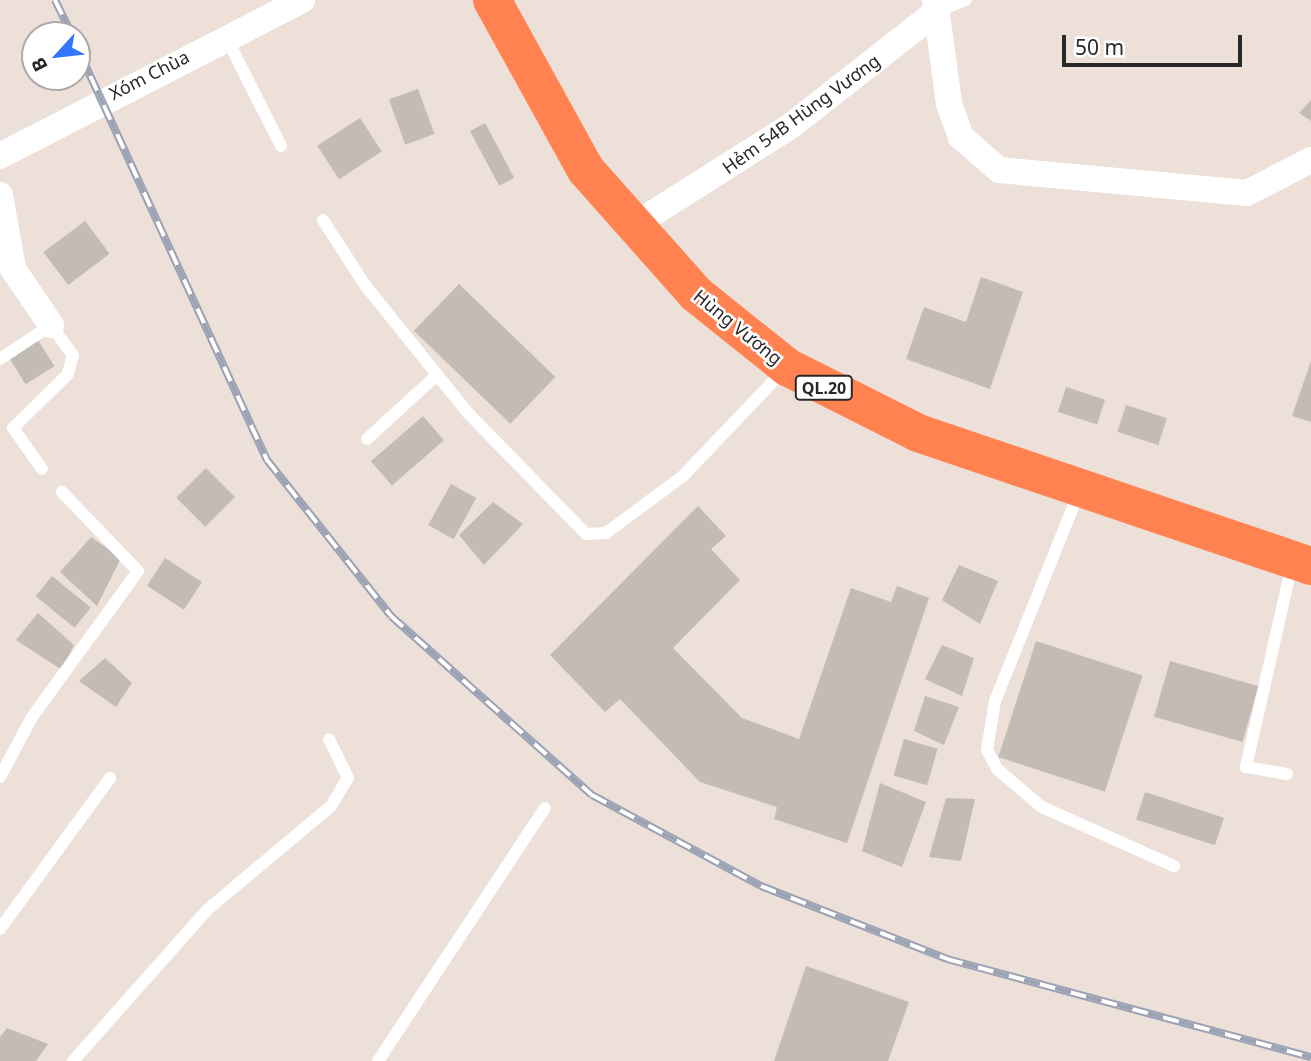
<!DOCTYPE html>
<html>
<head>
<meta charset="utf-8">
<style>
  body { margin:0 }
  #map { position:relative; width:1311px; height:1061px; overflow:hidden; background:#ece0d8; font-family:"Noto Sans",sans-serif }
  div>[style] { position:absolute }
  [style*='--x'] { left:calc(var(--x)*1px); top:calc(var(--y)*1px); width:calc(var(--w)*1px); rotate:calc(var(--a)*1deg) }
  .building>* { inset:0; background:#c3bcb4; transform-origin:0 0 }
  .lane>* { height:12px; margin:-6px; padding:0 6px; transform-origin:6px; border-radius:6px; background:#fff }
  .street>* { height:26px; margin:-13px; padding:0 13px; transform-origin:13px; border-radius:13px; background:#fff }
  .highway>* { height:38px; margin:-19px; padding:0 19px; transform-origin:19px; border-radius:19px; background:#ff8250 }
  .rail>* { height:8px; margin-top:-4px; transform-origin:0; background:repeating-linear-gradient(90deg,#fff 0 16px,#9ba2b4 0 32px); box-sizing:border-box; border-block:2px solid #9ba2b4 }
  span { translate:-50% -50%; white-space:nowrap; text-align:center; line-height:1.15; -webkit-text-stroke:5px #fff; paint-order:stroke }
  .shield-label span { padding:2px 5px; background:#fff; border:2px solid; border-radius:5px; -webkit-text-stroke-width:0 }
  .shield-label { font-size:16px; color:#282828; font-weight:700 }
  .street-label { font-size:18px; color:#282828 }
  .north { position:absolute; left:21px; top:21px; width:70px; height:70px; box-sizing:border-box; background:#fff; border:2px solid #a9a9a9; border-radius:50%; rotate:243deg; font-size:19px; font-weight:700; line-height:28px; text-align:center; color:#282828 }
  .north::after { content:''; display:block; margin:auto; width:24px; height:32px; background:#3276ff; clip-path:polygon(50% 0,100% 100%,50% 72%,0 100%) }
  .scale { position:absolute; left:1062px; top:35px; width:180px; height:32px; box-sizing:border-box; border:4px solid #282828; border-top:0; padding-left:9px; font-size:21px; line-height:24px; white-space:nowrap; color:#282828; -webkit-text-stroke:5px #fff; paint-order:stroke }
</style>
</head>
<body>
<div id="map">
  <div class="building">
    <i style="left:418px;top:89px;width:48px;height:31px;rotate:70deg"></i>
    <i style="clip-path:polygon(1311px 100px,1311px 121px,1299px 113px)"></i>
    <i style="left:360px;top:118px;width:40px;height:51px;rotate:57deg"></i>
    <i style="left:485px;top:123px;width:62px;height:17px;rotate:62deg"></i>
    <i style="left:85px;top:221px;width:41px;height:52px;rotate:53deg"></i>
    <i style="clip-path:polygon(981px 277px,1023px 292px,990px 389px,906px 359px,924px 307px,966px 322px)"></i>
    <i style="left:459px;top:284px;width:134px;height:65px;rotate:44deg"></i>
    <i style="left:38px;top:340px;width:31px;height:34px;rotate:58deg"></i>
    <i style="clip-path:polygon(1311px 361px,1311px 422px,1292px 416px)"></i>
    <i style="left:1066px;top:387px;width:41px;height:26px;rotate:18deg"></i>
    <i style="left:1126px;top:405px;width:43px;height:28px;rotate:18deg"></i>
    <i style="left:423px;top:416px;width:32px;height:69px;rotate:49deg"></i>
    <i style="left:206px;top:468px;width:41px;height:42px;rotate:45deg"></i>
    <i style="left:451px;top:484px;width:29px;height:47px;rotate:29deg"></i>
    <i style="clip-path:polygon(493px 502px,523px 524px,484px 565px,459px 535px)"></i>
    <i style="clip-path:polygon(698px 506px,726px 536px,711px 549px,740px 580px,673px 648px,742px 718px,799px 739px,851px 588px,891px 602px,897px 586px,929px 598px,847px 843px,774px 819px,777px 807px,700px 782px,620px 699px,605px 712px,550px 655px)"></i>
    <i style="clip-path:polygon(91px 537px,121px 558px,97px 606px,60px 572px)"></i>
    <i style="left:165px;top:558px;width:44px;height:33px;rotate:33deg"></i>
    <i style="clip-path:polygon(959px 565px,998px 581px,980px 624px,942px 600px)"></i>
    <i style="left:52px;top:576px;width:50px;height:26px;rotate:39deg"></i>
    <i style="clip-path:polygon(38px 613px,74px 645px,62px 670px,16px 640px)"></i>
    <i style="left:1036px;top:641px;width:112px;height:122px;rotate:18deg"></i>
    <i style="clip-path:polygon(942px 645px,974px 658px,962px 696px,925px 679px)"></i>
    <i style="clip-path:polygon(105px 658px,132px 683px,116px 707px,79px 681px)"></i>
    <i style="left:1170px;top:661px;width:92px;height:58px;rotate:16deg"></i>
    <i style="clip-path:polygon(925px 696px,959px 707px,944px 745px,914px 731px)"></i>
    <i style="left:904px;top:739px;width:35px;height:38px;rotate:16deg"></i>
    <i style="clip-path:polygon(880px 783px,926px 802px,902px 867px,862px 851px)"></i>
    <i style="left:1145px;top:792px;width:83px;height:29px;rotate:18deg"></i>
    <i style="clip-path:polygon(946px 798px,975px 799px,961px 861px,929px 857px)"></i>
    <i style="clip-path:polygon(806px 966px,909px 1002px,888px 1061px,774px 1061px)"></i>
    <i style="clip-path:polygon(7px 1028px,48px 1044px,36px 1061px,0 1061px,0 1037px)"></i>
  </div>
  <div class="lane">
    <i style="--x:936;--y:12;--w:32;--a:-22"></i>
    <i style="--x:226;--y:37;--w:122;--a:63.2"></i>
    <i style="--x:323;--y:220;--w:77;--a:57.1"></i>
    <i style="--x:365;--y:285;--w:163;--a:51.2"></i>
    <i style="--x:467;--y:412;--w:170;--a:45.7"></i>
    <i style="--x:586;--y:534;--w:20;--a:-3"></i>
    <i style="--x:606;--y:533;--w:96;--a:-36.5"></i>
    <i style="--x:683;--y:476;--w:146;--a:-46.4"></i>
    <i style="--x:0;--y:359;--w:61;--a:-33.7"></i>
    <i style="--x:51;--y:325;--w:37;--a:54"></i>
    <i style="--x:73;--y:355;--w:20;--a:105"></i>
    <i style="--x:68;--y:374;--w:77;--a:135.5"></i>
    <i style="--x:13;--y:428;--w:50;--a:54.7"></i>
    <i style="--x:367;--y:439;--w:95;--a:-42.4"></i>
    <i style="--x:1079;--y:492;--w:225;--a:111.9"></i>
    <i style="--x:995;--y:701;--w:50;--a:99.3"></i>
    <i style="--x:987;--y:750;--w:21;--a:62"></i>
    <i style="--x:997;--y:769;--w:59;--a:40.2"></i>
    <i style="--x:1042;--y:807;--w:145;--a:24.1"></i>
    <i style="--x:1287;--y:774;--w:42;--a:-170.3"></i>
    <i style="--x:1246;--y:767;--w:208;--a:-77.2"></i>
    <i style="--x:0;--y:777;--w:68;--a:-61.9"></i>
    <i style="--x:32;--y:717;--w:180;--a:-54"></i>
    <i style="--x:138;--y:571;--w:110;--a:-133.9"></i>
    <i style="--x:0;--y:929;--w:187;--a:-53.9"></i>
    <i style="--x:73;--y:1061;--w:202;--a:-48.4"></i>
    <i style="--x:207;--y:910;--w:162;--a:-40"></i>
    <i style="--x:331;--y:806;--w:33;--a:-59"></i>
    <i style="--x:348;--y:778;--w:43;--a:-116"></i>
    <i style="--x:378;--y:1061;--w:303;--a:-56.6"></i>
  </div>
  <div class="street">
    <i style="--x:935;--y:0;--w:105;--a:82.3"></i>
    <i style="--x:949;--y:104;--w:35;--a:70"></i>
    <i style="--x:961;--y:137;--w:50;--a:41"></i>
    <i style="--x:999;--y:170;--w:249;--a:5.3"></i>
    <i style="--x:1247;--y:193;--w:72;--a:-27.3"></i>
    <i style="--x:0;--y:156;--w:340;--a:-27.3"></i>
    <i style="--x:0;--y:195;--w:75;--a:80"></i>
    <i style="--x:13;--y:269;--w:68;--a:55.8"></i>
    <i style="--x:633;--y:226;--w:188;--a:-32.4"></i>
    <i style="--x:792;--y:125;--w:183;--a:-38.1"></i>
  </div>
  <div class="highway">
    <i style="--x:492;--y:0;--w:194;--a:61.1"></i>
    <i style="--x:586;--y:170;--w:166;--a:48.4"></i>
    <i style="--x:696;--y:294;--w:117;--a:38.7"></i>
    <i style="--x:787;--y:367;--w:147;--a:26.7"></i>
    <i style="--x:918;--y:433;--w:415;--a:18.7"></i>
  </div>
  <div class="rail">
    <i style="--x:55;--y:0;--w:39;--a:64"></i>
    <i style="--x:77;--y:47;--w:455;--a:65.3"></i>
    <i style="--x:267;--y:460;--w:199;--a:51.5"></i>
    <i style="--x:391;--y:616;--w:269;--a:41.7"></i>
    <i style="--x:592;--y:795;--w:192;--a:28.3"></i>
    <i style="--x:761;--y:886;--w:200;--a:21.4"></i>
    <i style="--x:947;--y:959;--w:377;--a:15.1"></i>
  </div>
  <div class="shield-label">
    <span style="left:824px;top:388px">QL.20</span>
  </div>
  <div class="street-label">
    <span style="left:149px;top:75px;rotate:-27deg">Xóm Chùa</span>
    <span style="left:801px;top:114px;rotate:-36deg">Hẻm 54B Hùng Vương</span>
    <span style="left:738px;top:327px;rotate:39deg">Hùng Vương</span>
  </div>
  <div class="north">B</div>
  <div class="scale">50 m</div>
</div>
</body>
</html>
